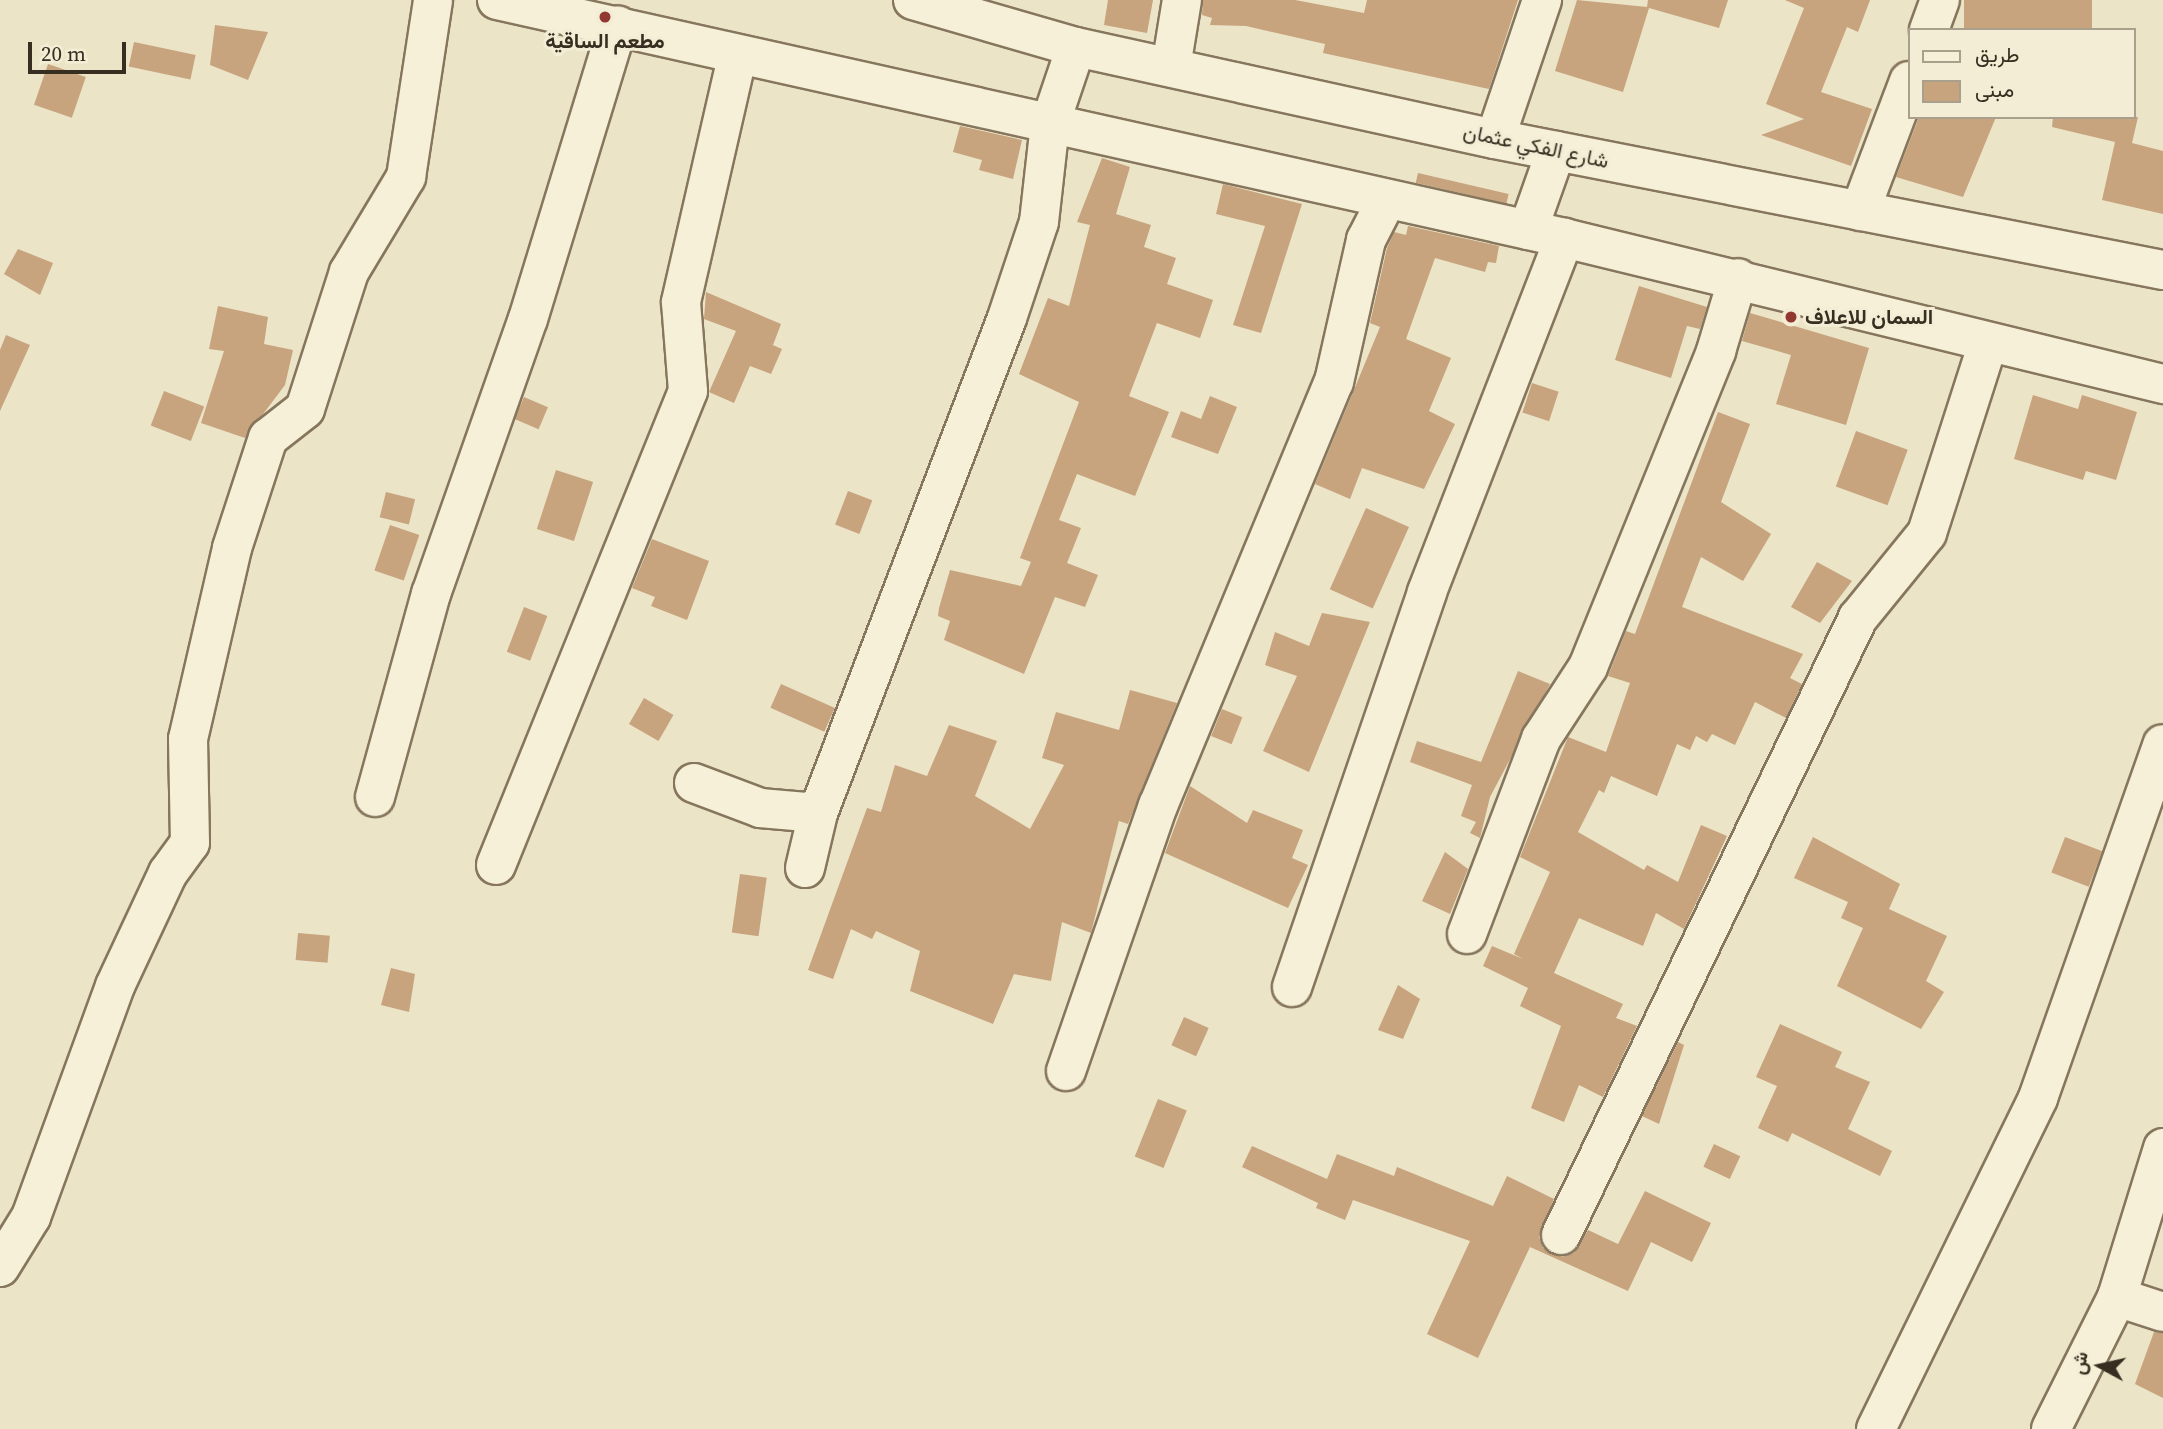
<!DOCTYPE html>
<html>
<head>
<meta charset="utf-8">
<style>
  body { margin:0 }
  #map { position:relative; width:2163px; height:1429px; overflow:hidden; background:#ebe4c6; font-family:"Source Serif 4",Vazirmatn,serif }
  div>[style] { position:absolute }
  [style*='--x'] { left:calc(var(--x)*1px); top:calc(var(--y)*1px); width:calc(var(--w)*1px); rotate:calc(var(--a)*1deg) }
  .building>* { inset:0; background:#c7a37e; transform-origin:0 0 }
  .roads { filter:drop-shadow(2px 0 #86765d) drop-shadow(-2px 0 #86765d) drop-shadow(0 2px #86765d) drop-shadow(0 -2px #86765d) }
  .minor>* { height:38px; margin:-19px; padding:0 19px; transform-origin:19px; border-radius:19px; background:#f7f0d9 }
  .dots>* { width:19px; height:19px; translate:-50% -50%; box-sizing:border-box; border:4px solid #f3edd5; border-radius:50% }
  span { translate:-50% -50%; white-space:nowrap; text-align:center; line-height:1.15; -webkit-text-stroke:6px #f3edd5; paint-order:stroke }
  .poi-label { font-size:21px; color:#372d20; font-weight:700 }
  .left { translate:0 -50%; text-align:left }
  .street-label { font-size:21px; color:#372d20 }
  .legend { position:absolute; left:1908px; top:28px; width:228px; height:91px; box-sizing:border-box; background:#f3edd5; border:2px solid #a8a08d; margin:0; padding:9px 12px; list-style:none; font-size:21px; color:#372d20 }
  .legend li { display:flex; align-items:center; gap:14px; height:35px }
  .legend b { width:35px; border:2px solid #a8a08d }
  .north { position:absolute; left:2065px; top:1331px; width:70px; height:70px; -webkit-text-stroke:5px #f3edd5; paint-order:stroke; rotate:278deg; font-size:19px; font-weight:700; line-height:28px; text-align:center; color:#372d20 }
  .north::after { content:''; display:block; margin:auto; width:24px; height:32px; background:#372d20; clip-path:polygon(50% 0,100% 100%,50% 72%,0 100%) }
  .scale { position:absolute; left:28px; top:42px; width:98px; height:32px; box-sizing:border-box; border:4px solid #372d20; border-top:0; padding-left:9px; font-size:21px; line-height:24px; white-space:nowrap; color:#372d20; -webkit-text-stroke:5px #f3edd5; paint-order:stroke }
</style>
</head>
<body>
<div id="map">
  <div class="building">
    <i style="clip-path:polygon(1108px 0,1153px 0,1147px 33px,1104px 25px)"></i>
    <i style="clip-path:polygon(1203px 0,1295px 0,1364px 13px,1367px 0,1518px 0,1489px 89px,1323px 53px,1325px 44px,1246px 26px,1210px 25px,1212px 18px,1202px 15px)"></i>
    <i style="clip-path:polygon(1577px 0,1647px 7px,1648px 0,1728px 0,1719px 28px,1649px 8px,1623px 92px,1555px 71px)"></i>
    <i style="clip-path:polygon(1785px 0,1870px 0,1858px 32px,1847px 27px,1821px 92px,1872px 109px,1851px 166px,1761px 135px,1804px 119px,1766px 104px,1804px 8px)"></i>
    <i style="left:1964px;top:0;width:128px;height:32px"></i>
    <i style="clip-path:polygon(215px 25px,268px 32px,248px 80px,210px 65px)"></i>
    <i style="left:134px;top:42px;width:63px;height:25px;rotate:12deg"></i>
    <i style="left:48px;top:64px;width:40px;height:43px;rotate:19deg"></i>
    <i style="clip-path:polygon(1919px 117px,1996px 117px,1963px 197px,1896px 177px)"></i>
    <i style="clip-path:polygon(2053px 117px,2138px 117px,2132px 143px,2163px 151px,2163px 214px,2102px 200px,2115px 142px,2052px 127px)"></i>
    <i style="clip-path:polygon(960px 126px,1022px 140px,1013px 179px,979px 170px,982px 160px,953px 152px)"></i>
    <i style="clip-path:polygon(1102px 158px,1130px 167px,1116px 214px,1151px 225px,1144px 247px,1176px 258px,1167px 284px,1213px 300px,1200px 338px,1157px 323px,1129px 396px,1169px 412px,1135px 496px,1077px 474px,1059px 520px,1081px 528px,1067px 563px,1098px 575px,1085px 607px,1055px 597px,1024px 674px,944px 640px,950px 621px,938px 616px,939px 608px,950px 570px,1021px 586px,1031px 562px,1020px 558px,1079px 402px,1019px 374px,1048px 298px,1069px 306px,1090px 225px,1077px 222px)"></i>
    <i style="left:1418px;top:173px;width:93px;height:10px;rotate:13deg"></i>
    <i style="clip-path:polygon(1223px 184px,1302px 204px,1261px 333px,1233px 325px,1265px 226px,1216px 214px)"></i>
    <i style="clip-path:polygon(1408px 226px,1499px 246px,1496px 263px,1488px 262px,1485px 272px,1435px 258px,1406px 339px,1451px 358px,1429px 411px,1455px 424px,1424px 489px,1362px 468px,1350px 499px,1315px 484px,1380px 327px,1370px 323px,1387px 248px,1394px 232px,1406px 235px)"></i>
    <i style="clip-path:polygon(18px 249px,53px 263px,40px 295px,4px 274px)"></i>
    <i style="clip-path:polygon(1639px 286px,1707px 307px,1700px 329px,1687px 326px,1671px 378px,1615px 360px)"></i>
    <i style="clip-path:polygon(706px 292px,781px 324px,773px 345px,768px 343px,782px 349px,771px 374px,750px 366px,734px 403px,709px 392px,736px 331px,704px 319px)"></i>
    <i style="clip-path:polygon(218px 306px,268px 317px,264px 344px,293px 350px,285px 385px,245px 438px,201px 423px,224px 351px,209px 349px)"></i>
    <i style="clip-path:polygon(1750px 313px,1869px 348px,1846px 425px,1776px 404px,1791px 355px,1742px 341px)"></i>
    <i style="clip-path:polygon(6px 335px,30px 345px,0 411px,0 350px)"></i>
    <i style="left:1532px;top:383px;width:28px;height:31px;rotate:18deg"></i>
    <i style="left:164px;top:391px;width:43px;height:37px;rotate:21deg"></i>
    <i style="clip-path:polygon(2033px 395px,2078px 409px,2082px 395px,2137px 412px,2116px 480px,2086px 471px,2083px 480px,2014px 459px)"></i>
    <i style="clip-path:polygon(1210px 396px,1237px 407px,1218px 454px,1171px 437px,1181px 411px,1201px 419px)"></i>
    <i style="left:524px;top:397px;width:26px;height:24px;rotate:23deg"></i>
    <i style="clip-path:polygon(1718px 412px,1750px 424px,1721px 502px,1771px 534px,1743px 581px,1701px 557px,1682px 607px,1803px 654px,1790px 678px,1802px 684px,1786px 718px,1755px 702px,1735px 745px,1712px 734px,1707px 742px,1696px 736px,1690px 750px,1677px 744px,1657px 796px,1611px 776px,1604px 793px,1599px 790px,1578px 832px,1644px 870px,1647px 865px,1678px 882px,1701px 825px,1727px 836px,1684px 929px,1656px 913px,1643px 946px,1579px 918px,1554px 973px,1623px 1004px,1616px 1018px,1637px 1026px,1603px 1097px,1579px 1085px,1564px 1122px,1531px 1108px,1561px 1026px,1520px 1006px,1528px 988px,1483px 966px,1492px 946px,1523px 959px,1514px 954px,1550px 872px,1520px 857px,1568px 737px,1606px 752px,1630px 683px,1608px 676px,1626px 631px,1635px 634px)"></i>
    <i style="left:1856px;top:431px;width:55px;height:59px;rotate:20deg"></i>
    <i style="left:556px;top:470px;width:39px;height:62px;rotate:18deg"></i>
    <i style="left:848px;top:491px;width:26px;height:36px;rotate:21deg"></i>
    <i style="left:386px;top:492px;width:30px;height:26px;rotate:14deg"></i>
    <i style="left:1366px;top:508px;width:47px;height:89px;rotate:24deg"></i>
    <i style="left:390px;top:525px;width:31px;height:48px;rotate:19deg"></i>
    <i style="clip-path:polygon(652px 539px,709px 561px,687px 620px,651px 606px,655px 597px,632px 588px)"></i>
    <i style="clip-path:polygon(1817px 562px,1852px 581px,1820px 623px,1791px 607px)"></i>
    <i style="left:524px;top:607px;width:25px;height:48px;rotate:21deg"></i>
    <i style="clip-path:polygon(1322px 613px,1370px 622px,1309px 772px,1263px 751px,1297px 676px,1265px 665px,1275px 632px,1309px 646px)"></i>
    <i style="clip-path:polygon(1518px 671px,1550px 684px,1490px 797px,1480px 838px,1470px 833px,1476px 822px,1461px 816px,1472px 785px,1410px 762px,1417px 741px,1481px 762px)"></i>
    <i style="left:781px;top:684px;width:59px;height:26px;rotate:24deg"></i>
    <i style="clip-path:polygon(1130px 690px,1177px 703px,1128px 824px,1119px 821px,1091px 933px,1062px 922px,1051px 981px,1014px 974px,993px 1024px,910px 991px,920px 951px,876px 931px,872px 939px,851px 929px,833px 979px,808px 970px,867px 808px,881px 812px,895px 765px,927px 776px,949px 725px,997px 741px,975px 796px,1030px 829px,1064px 765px,1042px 758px,1056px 712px,1119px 730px)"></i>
    <i style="left:644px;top:698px;width:34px;height:30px;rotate:30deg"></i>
    <i style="left:1222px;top:709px;width:22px;height:29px;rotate:22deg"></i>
    <i style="clip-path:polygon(1190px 786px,1247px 823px,1253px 810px,1303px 830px,1292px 858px,1308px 865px,1288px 908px,1165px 853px)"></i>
    <i style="clip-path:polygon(1813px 837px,1900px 884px,1889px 909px,1947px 936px,1926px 981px,1944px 992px,1921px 1029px,1837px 986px,1863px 928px,1841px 918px,1848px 902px,1794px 878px)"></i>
    <i style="left:2065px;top:837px;width:40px;height:38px;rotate:21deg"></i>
    <i style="clip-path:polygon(1445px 852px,1468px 869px,1450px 914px,1422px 901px)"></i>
    <i style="left:740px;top:874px;width:27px;height:59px;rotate:8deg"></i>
    <i style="left:298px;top:933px;width:32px;height:27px;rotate:5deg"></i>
    <i style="clip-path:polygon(391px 968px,415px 974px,409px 1012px,381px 1005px)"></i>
    <i style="clip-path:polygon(1398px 985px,1420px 999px,1403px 1039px,1378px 1030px)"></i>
    <i style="left:1184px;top:1017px;width:27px;height:31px;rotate:24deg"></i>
    <i style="clip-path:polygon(1780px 1024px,1842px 1052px,1835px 1067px,1870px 1082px,1848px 1129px,1892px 1151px,1880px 1176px,1792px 1133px,1788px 1142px,1758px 1128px,1777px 1086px,1756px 1077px)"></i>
    <i style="clip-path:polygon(1678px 1042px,1684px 1045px,1659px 1124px,1642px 1116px)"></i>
    <i style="left:1158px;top:1099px;width:31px;height:62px;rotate:22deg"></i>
    <i style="left:1714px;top:1144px;width:29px;height:25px;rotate:25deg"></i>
    <i style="clip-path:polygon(1252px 1146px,1327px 1179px,1337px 1154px,1394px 1176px,1397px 1167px,1493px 1206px,1507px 1176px,1554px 1199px,1539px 1237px,1543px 1248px,1562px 1257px,1574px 1253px,1588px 1230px,1618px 1244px,1645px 1191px,1711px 1223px,1692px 1262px,1651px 1242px,1628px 1291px,1530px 1247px,1478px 1358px,1427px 1334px,1470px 1241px,1353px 1200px,1345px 1220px,1316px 1208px,1318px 1203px,1242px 1167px)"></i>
    <i style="clip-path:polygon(2154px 1332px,2163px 1333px,2163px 1398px,2135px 1384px)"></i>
  </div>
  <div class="roads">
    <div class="minor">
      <i style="--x:497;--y:0;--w:1093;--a:12.57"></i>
      <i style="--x:1564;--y:238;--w:617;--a:13.7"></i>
      <i style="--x:913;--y:0;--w:170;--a:16.1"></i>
      <i style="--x:1076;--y:47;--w:429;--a:12.4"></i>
      <i style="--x:1495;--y:139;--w:681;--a:11.1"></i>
      <i style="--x:1929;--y:30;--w:32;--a:-70"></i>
      <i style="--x:1171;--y:67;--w:68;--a:-80.7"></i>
      <i style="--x:1495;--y:139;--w:147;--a:-71.3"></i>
      <i style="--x:1860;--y:211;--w:139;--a:-69.3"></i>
      <i style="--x:1528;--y:230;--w:84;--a:-70.5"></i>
      <i style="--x:694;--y:783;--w:71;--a:20.7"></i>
      <i style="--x:760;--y:808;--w:58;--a:4.9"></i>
      <i style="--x:375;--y:797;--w:211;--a:-74.6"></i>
      <i style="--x:431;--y:594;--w:292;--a:-70.6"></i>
      <i style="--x:528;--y:319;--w:307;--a:-73"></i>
      <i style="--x:496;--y:865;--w:511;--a:-67.95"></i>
      <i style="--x:688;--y:391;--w:89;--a:-94.5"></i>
      <i style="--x:681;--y:302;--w:251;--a:-77.1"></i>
      <i style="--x:805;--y:868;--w:57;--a:-76.7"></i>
      <i style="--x:818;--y:813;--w:530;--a:-69.1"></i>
      <i style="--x:1007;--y:318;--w:101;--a:-71.6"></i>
      <i style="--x:1039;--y:222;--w:99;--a:-83.6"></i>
      <i style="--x:1050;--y:124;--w:81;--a:-71.3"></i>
      <i style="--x:1467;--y:934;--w:209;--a:-69.2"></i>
      <i style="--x:1541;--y:739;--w:86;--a:-56.9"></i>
      <i style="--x:1588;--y:667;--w:341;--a:-67.9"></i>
      <i style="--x:1716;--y:351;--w:76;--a:-73.2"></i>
      <i style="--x:1292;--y:987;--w:417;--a:-71.1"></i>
      <i style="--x:1427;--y:592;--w:380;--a:-68.8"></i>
      <i style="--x:1066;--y:1071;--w:281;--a:-70.9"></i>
      <i style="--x:1158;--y:806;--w:459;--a:-67.5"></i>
      <i style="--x:1334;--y:382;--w:146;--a:-77.3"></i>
      <i style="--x:1366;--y:240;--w:46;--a:-62.9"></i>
      <i style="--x:1561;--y:1235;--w:685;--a:-64.3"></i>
      <i style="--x:1858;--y:618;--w:109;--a:-50.9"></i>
      <i style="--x:1927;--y:533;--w:200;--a:-72.2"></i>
      <i style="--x:0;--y:1267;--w:59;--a:-58.2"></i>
      <i style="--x:31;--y:1217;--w:246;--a:-70"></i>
      <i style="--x:115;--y:986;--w:125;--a:-64.9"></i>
      <i style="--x:168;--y:873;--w:37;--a:-54"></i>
      <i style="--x:190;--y:843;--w:104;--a:-91.1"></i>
      <i style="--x:188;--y:739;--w:196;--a:-77"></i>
      <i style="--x:232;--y:548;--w:116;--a:-71.9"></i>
      <i style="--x:268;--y:438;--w:47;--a:-38.1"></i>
      <i style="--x:305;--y:409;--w:144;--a:-72.2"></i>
      <i style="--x:349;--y:272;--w:111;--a:-59"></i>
      <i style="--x:406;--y:177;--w:179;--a:-81.3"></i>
      <i style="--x:2117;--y:1297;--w:48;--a:18.1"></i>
      <i style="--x:1876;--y:1429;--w:369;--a:-63.9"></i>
      <i style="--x:2038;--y:1098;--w:375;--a:-70.6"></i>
      <i style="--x:2051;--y:1429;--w:148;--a:-63.4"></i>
      <i style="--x:2117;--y:1297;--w:156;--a:-72.8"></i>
    </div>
  </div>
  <div class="dots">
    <i style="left:605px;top:17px;background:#913831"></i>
    <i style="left:1791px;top:317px;background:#913831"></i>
  </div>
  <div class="poi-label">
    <span style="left:605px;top:41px">مطعم الساقية</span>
    <span class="left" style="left:1805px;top:317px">السمان للاعلاف</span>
  </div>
  <div class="street-label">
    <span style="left:1536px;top:146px;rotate:12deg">شارع الفكي عثمان</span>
  </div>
  <ul class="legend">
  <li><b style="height:9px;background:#f7f0d9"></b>طريق</li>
  <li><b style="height:19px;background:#c7a37e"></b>مبنى</li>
  </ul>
  <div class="north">ش</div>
  <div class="scale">20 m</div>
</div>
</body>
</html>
